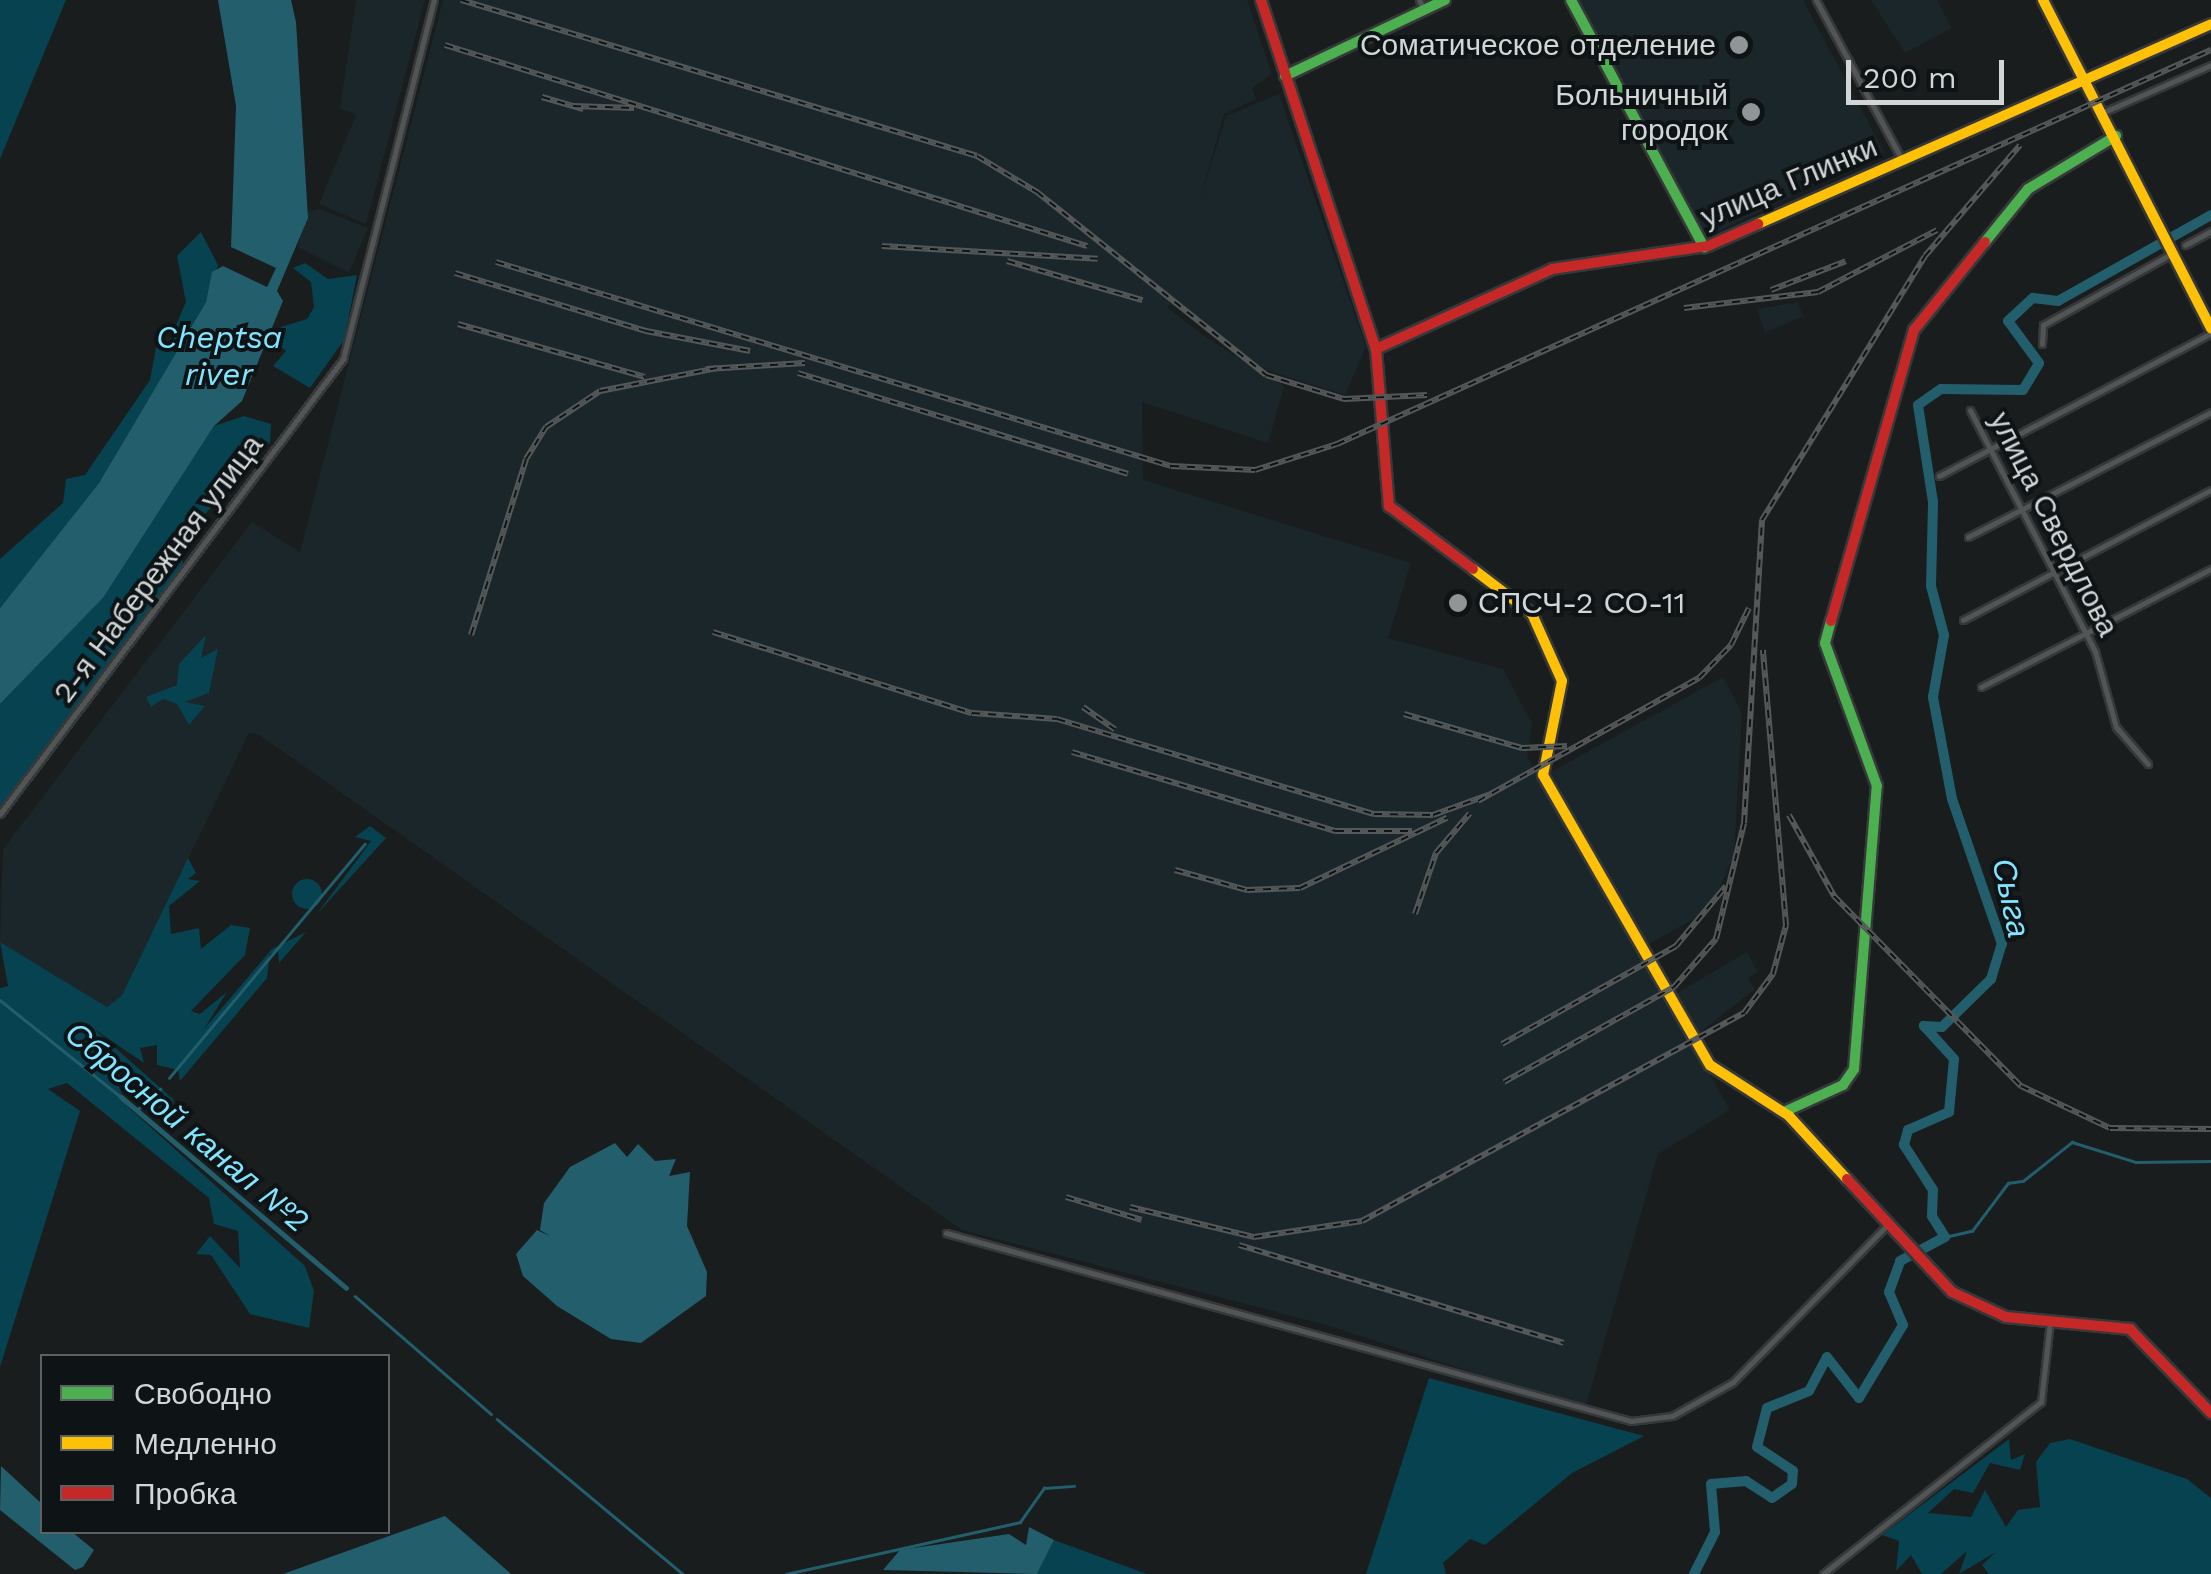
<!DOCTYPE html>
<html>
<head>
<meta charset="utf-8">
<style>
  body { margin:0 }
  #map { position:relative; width:2211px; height:1574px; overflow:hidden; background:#191d1d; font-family:"Work Sans",sans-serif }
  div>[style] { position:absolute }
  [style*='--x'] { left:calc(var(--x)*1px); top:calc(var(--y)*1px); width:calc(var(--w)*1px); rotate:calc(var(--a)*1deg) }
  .built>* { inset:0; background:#1a2629 }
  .green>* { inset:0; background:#06424f }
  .round { border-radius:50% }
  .water>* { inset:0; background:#225e6c }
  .stream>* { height:2.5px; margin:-1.25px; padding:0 1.25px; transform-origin:1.25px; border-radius:1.25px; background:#225e6c }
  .canal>* { height:5px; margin:-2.5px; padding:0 2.5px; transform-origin:2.5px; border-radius:2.5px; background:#225e6c }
  .river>* { height:10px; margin:-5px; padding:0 5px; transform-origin:5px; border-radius:5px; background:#225e6c }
  .roads { filter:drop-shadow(2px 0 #363839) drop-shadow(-2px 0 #363839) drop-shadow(0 2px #363839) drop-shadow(0 -2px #363839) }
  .street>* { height:5px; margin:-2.5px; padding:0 2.5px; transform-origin:2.5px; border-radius:2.5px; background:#525556 }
  .fast>* { height:10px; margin:-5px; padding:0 5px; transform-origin:5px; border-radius:5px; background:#4caf50 }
  .slow>* { height:10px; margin:-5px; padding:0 5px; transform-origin:5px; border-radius:5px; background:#ffc107 }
  .jam>* { height:10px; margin:-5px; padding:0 5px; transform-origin:5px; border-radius:5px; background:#c62828 }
  .rail>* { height:6px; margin-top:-3px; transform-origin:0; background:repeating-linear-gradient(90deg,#0e1416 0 8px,#555858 0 16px); box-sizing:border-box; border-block:2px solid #555858 }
  .dots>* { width:28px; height:28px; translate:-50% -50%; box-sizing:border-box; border:5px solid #0e1416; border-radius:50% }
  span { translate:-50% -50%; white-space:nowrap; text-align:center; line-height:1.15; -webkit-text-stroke:8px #0e1416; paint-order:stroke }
  .poi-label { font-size:30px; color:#d2d6d7 }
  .right { translate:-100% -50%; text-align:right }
  .left { translate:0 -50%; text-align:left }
  .street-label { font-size:30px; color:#d2d6d7 }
  .water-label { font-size:32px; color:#82e4fe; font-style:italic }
  .legend { position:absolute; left:40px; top:1354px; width:350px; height:180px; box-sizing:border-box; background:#0e1416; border:2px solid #5c6263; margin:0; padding:12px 18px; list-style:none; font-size:30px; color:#d2d6d7 }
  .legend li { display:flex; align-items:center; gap:20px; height:50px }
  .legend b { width:50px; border:2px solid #5c6263 }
  .scale { position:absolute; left:1846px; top:60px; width:158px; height:45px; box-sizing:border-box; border:5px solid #d2d6d7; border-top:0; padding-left:12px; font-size:30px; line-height:35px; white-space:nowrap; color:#d2d6d7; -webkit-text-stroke:8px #0e1416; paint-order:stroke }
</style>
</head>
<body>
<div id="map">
  <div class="built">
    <i style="clip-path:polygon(356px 0,425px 0,366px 224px,319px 204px,356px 115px,340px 108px)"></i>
    <i style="clip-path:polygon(443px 0,1247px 0,1272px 74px,1252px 88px,1256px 99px,1224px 114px,1200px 199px,1226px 116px,1279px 94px,1366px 347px,1345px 395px,1266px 370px,1171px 299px,1168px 308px,1204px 336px,1284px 386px,1268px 443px,1142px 402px,1143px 480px,1411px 563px,1388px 638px,1503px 669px,1532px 724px,1527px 756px,1730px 1110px,1658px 1154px,1585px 1409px,1330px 1326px,962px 1230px,258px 734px,249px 733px,122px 995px,107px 1007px,0 942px,3px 849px,252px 522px,300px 552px)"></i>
    <i style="clip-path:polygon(1579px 0,1803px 0,1884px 152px,1707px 237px)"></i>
    <i style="clip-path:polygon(1871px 0,1937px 0,1952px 28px,1905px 53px)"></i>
    <i style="clip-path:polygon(320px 209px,368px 228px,349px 273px,298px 247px,307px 212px)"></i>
    <i style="clip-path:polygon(1798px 302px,1803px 316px,1765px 333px,1757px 309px)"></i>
    <i style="clip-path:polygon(1723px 677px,1742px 713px,1734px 855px,1710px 910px,1647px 945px,1551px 772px)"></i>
    <i style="clip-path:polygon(1747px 952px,1758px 972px,1748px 978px,1755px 989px,1697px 1035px,1674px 995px)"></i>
  </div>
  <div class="green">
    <i style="clip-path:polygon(0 0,66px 0,0 159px)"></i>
    <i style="clip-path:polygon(201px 232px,218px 265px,206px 302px,99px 483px,0 608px,0 559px,63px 503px,66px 479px,85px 475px,150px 380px,156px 348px,169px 341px,186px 302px,177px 256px)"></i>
    <i style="clip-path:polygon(305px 263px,328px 279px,357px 275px,344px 340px,310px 388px,273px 366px,286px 351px,276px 343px,281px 327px,307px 319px,314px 307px,311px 282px,293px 268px)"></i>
    <i style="clip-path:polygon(244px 416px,271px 424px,270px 443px,223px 477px,222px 496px,175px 546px,187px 571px,0 814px,0 704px,103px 598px,214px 426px)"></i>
    <i style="clip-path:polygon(206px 635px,201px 658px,218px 649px,209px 693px,185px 702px,205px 706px,189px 725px,177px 704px,163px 699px,151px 707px,146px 697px,177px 685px,179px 664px)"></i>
    <i style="clip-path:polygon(370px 826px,386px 838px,316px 915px,371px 841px,355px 837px)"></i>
    <i style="clip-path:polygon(188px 858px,196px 873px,188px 879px,200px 881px,169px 906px,171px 934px,199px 928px,201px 949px,231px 925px,250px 928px,245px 955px,191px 1011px,200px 1014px,227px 992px,204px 1029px,272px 949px,306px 932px,279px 963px,278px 950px,270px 954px,267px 978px,180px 1081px,178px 1070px,157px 1065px,157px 1045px,140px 1048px,144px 1063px,94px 1029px,173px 1099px,175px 1111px,142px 1104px,146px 1083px,131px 1069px,97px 1063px,135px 1083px,132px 1092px,118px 1085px,127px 1106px,305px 1266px,314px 1291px,309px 1328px,250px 1314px,211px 1255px,196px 1254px,210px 1236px,240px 1268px,238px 1231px,214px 1224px,209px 1198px,67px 1083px,48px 1089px,80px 1111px,0 1367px,0 988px,8px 986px,0 942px,107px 1007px,122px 995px)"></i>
    <i class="round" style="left:292px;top:879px;width:30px;height:30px"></i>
    <i style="clip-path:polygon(1429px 1378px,1644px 1436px,1572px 1473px,1485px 1545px,1470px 1539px,1443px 1563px,1446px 1574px,1366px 1574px)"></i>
    <i style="clip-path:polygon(2009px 1439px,2011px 1460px,2025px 1454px,2020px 1470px,1990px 1463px,1973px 1493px,1954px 1489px,1928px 1513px,1971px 1517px,1985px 1490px,2006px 1527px,2018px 1510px,2040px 1507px,2036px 1462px,2050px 1443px,2070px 1439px,2187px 1479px,2211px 1498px,2211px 1574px,1989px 1574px,1982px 1565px,1996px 1552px,1959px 1574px,1967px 1551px,1941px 1574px,1922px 1574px,1911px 1555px,1896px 1571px,1899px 1541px,1882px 1535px)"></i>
    <i style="clip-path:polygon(1054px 1540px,1147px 1574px,1037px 1574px)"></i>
  </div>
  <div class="water">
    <i style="clip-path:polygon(218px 0,291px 0,296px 22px,308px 218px,277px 291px,283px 301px,242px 401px,214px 426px,103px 598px,0 704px,0 608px,99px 483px,206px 302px,212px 272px,223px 266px,267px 287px,276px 268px,231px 247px,236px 106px)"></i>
    <i style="clip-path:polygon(615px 1143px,627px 1157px,638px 1144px,655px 1161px,676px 1159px,669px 1176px,690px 1172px,687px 1226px,707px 1272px,706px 1296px,641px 1343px,611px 1339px,557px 1306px,523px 1276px,516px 1254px,537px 1230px,550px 1236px,540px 1230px,544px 1203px,570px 1167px)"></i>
    <i style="clip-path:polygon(1px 1466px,42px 1504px,42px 1532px,72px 1532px,94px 1550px,83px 1567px,75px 1570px,0 1510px)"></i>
    <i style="clip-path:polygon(445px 1516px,511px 1574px,283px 1574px)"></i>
    <i style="clip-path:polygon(1029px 1527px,1054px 1540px,1037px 1574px,883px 1570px,900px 1550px,1009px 1534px,1026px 1545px)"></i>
  </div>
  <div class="stream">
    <i style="--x:0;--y:1000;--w:155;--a:38.7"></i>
    <i style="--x:169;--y:1078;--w:305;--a:-50.1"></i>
    <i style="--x:138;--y:1109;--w:30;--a:-42"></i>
    <i style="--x:1945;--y:1237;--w:28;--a:-13"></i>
    <i style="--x:1972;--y:1231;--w:60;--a:-53.1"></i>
    <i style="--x:2008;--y:1183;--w:15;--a:-8"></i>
    <i style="--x:2023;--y:1181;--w:63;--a:-38.5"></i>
    <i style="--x:2072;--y:1142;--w:67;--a:17.4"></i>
    <i style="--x:2136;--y:1162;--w:75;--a:-0.8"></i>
    <i style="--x:355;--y:1296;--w:180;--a:40.9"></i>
    <i style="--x:497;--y:1419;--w:242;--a:39.8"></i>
    <i style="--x:786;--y:1574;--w:240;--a:-12.5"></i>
    <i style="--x:1020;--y:1522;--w:42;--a:-54.8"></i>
    <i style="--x:1044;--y:1488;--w:30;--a:-4"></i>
  </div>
  <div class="canal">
    <i style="--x:121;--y:1097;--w:295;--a:40.3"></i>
  </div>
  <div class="river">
    <i style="--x:1694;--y:1574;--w:47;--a:-63.4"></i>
    <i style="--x:1715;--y:1532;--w:48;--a:-94.8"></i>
    <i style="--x:1711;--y:1484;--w:35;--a:-5"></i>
    <i style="--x:1746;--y:1481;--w:31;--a:33"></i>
    <i style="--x:1772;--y:1498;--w:24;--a:-35"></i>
    <i style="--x:1792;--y:1484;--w:13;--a:-86"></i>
    <i style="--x:1793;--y:1471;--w:43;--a:-146.3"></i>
    <i style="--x:1757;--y:1447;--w:40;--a:-75.6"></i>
    <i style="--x:1767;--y:1408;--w:45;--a:-22"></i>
    <i style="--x:1809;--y:1391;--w:38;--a:-62"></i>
    <i style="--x:1827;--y:1357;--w:52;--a:52"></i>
    <i style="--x:1859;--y:1398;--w:85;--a:-58.9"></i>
    <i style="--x:1903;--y:1325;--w:36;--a:-113"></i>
    <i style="--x:1889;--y:1292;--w:33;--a:-70"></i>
    <i style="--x:1900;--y:1261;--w:51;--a:-28.1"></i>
    <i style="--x:1945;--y:1237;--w:25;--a:-122"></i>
    <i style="--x:1932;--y:1216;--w:26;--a:-88"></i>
    <i style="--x:1933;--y:1190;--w:54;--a:-122.8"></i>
    <i style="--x:1904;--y:1145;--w:16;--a:-75"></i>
    <i style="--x:1908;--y:1130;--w:45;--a:-23.7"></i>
    <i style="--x:1949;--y:1112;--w:53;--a:-84.6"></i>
    <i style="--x:1954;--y:1059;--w:45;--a:-132.3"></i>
    <i style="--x:1924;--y:1026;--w:18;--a:3"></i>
    <i style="--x:1942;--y:1027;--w:69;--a:-44.4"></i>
    <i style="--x:1991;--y:979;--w:37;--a:-73"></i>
    <i style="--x:2002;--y:944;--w:153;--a:-109"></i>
    <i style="--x:1952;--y:799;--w:104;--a:-100.6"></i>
    <i style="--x:1933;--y:697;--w:63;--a:-79.9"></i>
    <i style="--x:1944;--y:635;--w:51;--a:-104.9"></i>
    <i style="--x:1931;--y:586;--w:84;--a:-88.6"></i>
    <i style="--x:1933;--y:502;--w:98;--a:-98.8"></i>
    <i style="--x:1918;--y:405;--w:28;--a:-35"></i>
    <i style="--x:1941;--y:389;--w:82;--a:0.7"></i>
    <i style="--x:2023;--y:390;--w:31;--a:-59"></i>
    <i style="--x:2039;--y:363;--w:52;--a:-126.4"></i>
    <i style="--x:2008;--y:321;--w:34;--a:-43"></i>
    <i style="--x:2033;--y:298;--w:25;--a:7"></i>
    <i style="--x:2058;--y:301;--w:176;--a:-29.3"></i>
  </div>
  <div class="roads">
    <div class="street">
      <i style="--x:1419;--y:0;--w:11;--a:63"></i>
      <i style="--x:1816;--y:0;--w:182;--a:61.7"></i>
      <i style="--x:2104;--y:112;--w:117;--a:-23.7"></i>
      <i style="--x:2185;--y:245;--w:30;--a:-28"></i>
      <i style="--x:2042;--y:344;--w:19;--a:-87"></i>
      <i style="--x:2043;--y:325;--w:146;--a:-29"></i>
      <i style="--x:1970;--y:410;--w:271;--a:62.6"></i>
      <i style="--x:2095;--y:651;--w:79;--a:74.6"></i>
      <i style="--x:2116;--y:727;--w:49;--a:49.1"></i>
      <i style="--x:1939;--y:476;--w:307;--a:-27.7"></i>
      <i style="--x:1968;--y:537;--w:273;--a:-27.2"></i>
      <i style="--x:1963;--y:620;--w:280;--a:-27.7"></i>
      <i style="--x:1981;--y:687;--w:259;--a:-27.2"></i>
      <i style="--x:0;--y:814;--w:570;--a:-52.99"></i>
      <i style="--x:343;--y:359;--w:370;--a:-75.8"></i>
      <i style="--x:946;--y:1233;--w:710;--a:15.35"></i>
      <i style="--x:1631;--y:1421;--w:41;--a:-7"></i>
      <i style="--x:1672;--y:1416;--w:70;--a:-29.1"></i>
      <i style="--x:1733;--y:1382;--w:221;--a:-45.5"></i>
      <i style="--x:1823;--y:1574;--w:278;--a:-38.3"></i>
      <i style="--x:2041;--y:1402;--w:81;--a:-83.6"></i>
    </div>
    <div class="fast">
      <i style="--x:1571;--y:0;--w:281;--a:61.7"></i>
      <i style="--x:1285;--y:76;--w:177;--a:-25.4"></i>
      <i style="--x:1985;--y:242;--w:68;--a:-50.9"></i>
      <i style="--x:2028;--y:189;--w:103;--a:-31.1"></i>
      <i style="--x:1784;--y:1112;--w:65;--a:-24.6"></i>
      <i style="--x:1843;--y:1085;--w:19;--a:-55"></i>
      <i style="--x:1854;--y:1069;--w:284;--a:-85.4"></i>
      <i style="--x:1877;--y:786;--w:152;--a:-110"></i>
      <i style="--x:1825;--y:643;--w:23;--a:-75"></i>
    </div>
    <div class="slow">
      <i style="--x:2043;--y:0;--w:369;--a:62.9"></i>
      <i style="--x:1758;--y:224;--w:495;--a:-23.8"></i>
      <i style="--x:1473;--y:569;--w:74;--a:37.3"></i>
      <i style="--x:1532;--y:614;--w:73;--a:65.9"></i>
      <i style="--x:1562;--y:681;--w:96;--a:101.4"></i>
      <i style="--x:1543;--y:775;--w:335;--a:60.1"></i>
      <i style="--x:1710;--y:1065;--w:94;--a:32.8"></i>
      <i style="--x:1789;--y:1116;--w:86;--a:47.4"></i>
    </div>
    <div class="jam">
      <i style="--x:1261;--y:0;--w:367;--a:71.8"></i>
      <i style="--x:1376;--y:349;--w:158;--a:85.3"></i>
      <i style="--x:1389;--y:506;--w:105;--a:36.9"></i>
      <i style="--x:1376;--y:349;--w:193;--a:-24.4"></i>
      <i style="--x:1552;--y:269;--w:158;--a:-8.4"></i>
      <i style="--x:1708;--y:246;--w:55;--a:-23.7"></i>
      <i style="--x:1831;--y:621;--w:303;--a:-74.1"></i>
      <i style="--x:1914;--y:330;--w:113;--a:-51.1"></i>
      <i style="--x:1847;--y:1179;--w:154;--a:47.1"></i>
      <i style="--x:1952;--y:1292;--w:60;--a:24.8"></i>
      <i style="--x:2006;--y:1317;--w:125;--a:5.5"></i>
      <i style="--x:2130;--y:1329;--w:117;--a:46"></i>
    </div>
  </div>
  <div class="rail">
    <i style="--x:461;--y:0;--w:539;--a:16.82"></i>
    <i style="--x:977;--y:156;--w:70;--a:31"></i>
    <i style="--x:1037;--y:192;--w:293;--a:38.6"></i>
    <i style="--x:1266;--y:375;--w:82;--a:17.1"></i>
    <i style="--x:1344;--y:399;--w:83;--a:-2.8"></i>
    <i style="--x:445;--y:45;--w:673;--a:17.38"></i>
    <i style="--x:542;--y:97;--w:43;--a:16.3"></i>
    <i style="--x:573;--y:106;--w:61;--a:1.9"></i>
    <i style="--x:882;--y:246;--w:216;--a:3.4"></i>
    <i style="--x:1007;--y:261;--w:141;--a:16.1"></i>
    <i style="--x:496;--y:262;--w:705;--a:16.82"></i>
    <i style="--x:1171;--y:466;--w:84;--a:2.7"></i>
    <i style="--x:1255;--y:470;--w:86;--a:-17.6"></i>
    <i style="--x:1337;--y:444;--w:959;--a:-24.27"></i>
    <i style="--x:455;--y:273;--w:200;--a:16.9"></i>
    <i style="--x:646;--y:331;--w:106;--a:10.9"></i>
    <i style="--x:1771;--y:290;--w:80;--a:-21.1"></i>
    <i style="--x:1684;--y:308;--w:135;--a:-6.8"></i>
    <i style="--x:1818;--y:292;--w:134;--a:-27.5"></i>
    <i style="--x:458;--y:324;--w:194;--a:15.8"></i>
    <i style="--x:706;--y:369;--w:99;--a:-3.5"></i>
    <i style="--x:798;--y:373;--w:345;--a:17"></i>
    <i style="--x:713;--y:632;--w:271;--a:17.4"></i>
    <i style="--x:972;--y:713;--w:85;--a:4"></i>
    <i style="--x:1057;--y:719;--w:331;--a:16.7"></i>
    <i style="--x:1374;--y:814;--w:59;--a:1"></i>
    <i style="--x:1433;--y:815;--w:59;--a:-20"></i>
    <i style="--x:471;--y:635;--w:184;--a:-72.6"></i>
    <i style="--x:526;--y:459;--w:38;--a:-58"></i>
    <i style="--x:546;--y:427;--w:65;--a:-33.7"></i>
    <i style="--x:600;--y:391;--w:119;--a:-11.1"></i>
    <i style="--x:1083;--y:707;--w:39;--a:35"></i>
    <i style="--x:1404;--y:714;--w:123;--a:16.1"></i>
    <i style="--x:1522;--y:748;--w:45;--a:-2.5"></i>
    <i style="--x:1072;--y:752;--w:276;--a:16.7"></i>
    <i style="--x:1336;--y:831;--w:76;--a:0"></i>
    <i style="--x:1478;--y:801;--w:253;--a:-29.1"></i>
    <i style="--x:1699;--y:678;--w:46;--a:-45.9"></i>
    <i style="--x:1731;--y:645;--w:41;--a:-64.1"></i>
    <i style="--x:1789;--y:815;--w:93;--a:60.9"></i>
    <i style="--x:1834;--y:896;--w:267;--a:45.5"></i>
    <i style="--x:2021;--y:1086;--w:98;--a:25.3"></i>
    <i style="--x:2110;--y:1128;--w:101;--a:0.6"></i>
    <i style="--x:1175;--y:870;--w:75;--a:15.5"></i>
    <i style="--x:1247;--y:890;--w:53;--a:-2.2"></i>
    <i style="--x:1300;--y:888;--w:163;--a:-25.5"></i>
    <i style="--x:1415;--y:914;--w:65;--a:-71"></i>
    <i style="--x:1436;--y:853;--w:52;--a:-49.6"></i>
    <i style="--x:1502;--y:1044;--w:200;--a:-29.4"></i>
    <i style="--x:1676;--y:946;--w:78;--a:-50.2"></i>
    <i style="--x:1504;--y:1082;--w:195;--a:-29.2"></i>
    <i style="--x:1674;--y:987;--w:64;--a:-48.8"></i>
    <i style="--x:1716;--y:939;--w:119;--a:-76.4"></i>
    <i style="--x:1744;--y:823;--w:304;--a:-86.6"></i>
    <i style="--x:1762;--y:520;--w:310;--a:-58.3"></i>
    <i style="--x:1925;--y:256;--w:146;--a:-49.4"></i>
    <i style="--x:1066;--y:1197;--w:79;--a:16.8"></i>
    <i style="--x:1130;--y:1207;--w:128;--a:13.6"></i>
    <i style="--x:1254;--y:1237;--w:109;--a:-8.4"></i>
    <i style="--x:1362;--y:1221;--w:435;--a:-28.6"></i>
    <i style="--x:1744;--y:1013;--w:49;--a:-53.4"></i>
    <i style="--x:1773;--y:974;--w:51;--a:-75.1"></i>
    <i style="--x:1786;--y:925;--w:276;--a:-94.8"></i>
    <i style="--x:1239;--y:1245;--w:339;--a:16.8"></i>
  </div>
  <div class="dots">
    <i style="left:1739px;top:45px;background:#919596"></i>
    <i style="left:1751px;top:112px;background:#919596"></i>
    <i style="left:1458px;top:603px;background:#919596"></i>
  </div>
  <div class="poi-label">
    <span class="right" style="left:1716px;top:45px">Соматическое отделение</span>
    <span class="right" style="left:1728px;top:112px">Больничный<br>городок</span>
    <span class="left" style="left:1478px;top:603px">СПСЧ-2 СО-11</span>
  </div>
  <div class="street-label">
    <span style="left:1789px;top:182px;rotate:-23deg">улица Глинки</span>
    <span style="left:2054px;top:524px;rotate:63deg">улица Свердлова</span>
    <span style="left:158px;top:569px;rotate:-53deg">2-я Набережная улица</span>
  </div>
  <div class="water-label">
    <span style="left:219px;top:356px">Cheptsa<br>river</span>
    <span style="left:2011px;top:898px;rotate:78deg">Сыга</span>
    <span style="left:187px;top:1127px;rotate:40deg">Сбросной канал №2</span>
  </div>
  <ul class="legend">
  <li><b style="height:12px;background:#4caf50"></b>Свободно</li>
  <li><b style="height:12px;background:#ffc107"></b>Медленно</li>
  <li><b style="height:12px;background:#c62828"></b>Пробка</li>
  </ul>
  <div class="scale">200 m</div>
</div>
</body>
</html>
